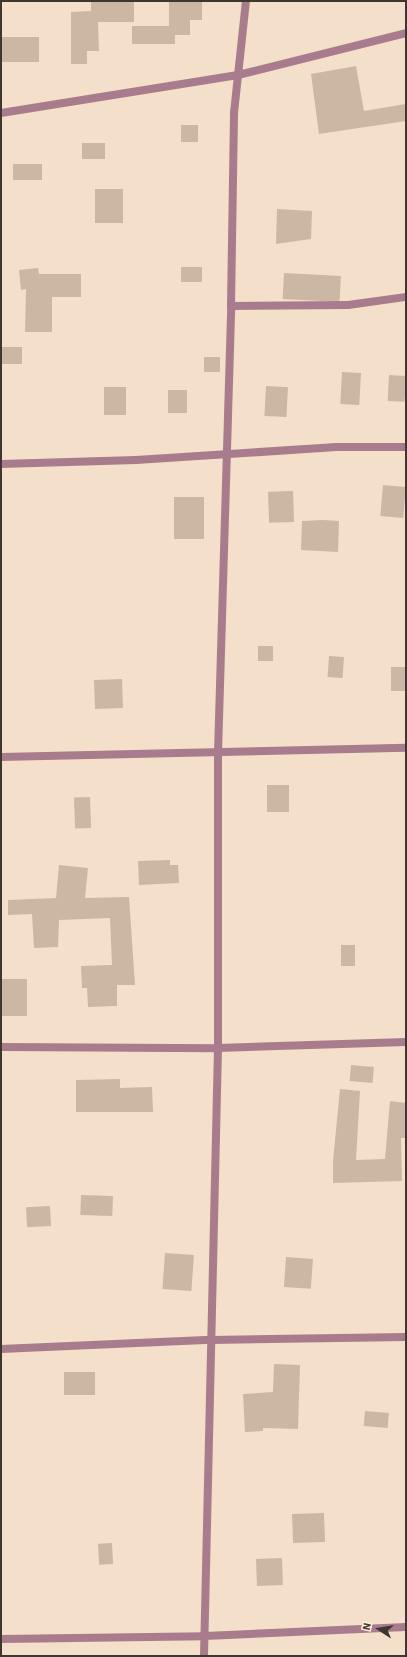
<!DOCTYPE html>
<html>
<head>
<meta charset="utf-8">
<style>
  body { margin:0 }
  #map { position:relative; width:407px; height:1657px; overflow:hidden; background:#f4dfcb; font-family:"Source Sans 3",sans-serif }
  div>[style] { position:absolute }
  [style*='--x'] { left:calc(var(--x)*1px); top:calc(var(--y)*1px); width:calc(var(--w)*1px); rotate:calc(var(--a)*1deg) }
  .building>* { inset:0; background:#cbb7a4; transform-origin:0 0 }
  .street>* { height:8px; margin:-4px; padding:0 4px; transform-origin:4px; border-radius:4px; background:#a87c8d }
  span { translate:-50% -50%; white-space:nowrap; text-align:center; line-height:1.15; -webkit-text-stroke:3.5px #feeddd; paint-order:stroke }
  .frame { position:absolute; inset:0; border:2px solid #3f372f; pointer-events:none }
  .north { position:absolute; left:359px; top:1609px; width:40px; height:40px; -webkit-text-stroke:3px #feeddd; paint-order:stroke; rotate:282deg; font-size:11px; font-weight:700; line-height:16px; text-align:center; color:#3f372f }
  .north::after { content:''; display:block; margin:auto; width:14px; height:18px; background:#3f372f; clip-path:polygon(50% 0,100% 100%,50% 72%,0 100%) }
</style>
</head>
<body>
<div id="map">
  <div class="building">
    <i style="clip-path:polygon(91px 1px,134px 1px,134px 22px,98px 22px,99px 51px,87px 51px,87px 64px,71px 64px,71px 12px,91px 11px)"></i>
    <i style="clip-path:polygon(169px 2px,202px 2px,202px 20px,190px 20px,190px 35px,175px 35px,175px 44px,132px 44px,132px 26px,169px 26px)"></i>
    <i style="left:1px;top:37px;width:38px;height:25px"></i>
    <i style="clip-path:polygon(356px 66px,364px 111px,406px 104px,406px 121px,319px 134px,311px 74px)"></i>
    <i style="left:181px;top:125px;width:17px;height:17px"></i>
    <i style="left:82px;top:143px;width:23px;height:16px"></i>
    <i style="left:13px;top:164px;width:29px;height:16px"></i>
    <i style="left:95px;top:189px;width:28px;height:34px"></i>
    <i style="clip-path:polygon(277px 209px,312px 211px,311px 239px,276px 244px)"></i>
    <i style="left:181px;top:267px;width:21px;height:15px"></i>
    <i style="clip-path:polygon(38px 268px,39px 274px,81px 274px,81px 297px,52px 297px,52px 332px,25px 332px,26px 289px,21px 290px,19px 270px)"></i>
    <i style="left:284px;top:273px;width:57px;height:26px;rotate:3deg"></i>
    <i style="left:1px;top:347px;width:21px;height:17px"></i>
    <i style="left:204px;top:357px;width:16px;height:15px"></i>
    <i style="left:342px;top:372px;width:19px;height:32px;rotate:3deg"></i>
    <i style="left:389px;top:375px;width:17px;height:26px;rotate:3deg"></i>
    <i style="left:266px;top:386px;width:22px;height:30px;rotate:3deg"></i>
    <i style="left:104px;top:387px;width:22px;height:28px"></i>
    <i style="left:168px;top:390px;width:19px;height:23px"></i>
    <i style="left:383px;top:485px;width:23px;height:31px;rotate:5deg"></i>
    <i style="left:293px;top:491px;width:31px;height:25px;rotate:88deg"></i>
    <i style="left:174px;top:497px;width:30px;height:42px"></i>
    <i style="clip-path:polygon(323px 520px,339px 521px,338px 552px,301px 550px,302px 521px)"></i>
    <i style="left:258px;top:646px;width:15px;height:15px"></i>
    <i style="left:329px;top:656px;width:15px;height:21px;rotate:4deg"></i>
    <i style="left:391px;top:667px;width:15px;height:24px"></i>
    <i style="left:122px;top:679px;width:29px;height:28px;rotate:88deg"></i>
    <i style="left:267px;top:785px;width:22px;height:27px"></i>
    <i style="left:90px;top:797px;width:31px;height:16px;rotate:88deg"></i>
    <i style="clip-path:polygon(170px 860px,170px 865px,178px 865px,179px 883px,139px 885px,138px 861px)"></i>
    <i style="clip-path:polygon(59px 865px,88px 868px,85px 898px,129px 897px,135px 985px,117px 985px,117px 1006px,88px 1007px,87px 988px,82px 988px,81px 966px,112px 965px,110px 918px,59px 920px,58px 947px,34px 948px,32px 914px,8px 915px,8px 900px,56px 898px)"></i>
    <i style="left:341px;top:945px;width:14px;height:21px"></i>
    <i style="left:2px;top:979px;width:25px;height:37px"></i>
    <i style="left:351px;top:1065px;width:23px;height:16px;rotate:5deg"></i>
    <i style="clip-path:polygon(120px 1079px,120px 1088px,152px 1087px,153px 1112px,76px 1112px,76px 1080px)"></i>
    <i style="clip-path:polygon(340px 1089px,360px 1091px,356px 1160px,385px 1159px,390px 1101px,406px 1103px,406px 1138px,401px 1138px,402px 1181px,333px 1183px,333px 1161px)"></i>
    <i style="left:81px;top:1195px;width:32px;height:20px;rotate:2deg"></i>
    <i style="left:50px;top:1206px;width:20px;height:24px;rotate:87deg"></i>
    <i style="left:165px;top:1253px;width:29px;height:36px;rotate:4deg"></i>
    <i style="left:286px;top:1257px;width:27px;height:30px;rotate:4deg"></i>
    <i style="clip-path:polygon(274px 1364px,300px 1365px,298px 1429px,263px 1428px,263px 1431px,245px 1432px,243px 1394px,273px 1392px)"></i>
    <i style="left:95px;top:1372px;width:23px;height:31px;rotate:90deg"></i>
    <i style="left:365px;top:1411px;width:24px;height:15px;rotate:5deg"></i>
    <i style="left:324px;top:1513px;width:29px;height:32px;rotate:88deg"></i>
    <i style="left:112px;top:1543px;width:21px;height:14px;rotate:87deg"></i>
    <i style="left:282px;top:1558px;width:27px;height:26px;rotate:88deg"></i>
  </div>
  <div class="street">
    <i style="--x:1;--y:113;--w:240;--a:-9.1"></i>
    <i style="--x:238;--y:75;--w:173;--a:-14"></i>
    <i style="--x:231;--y:306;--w:117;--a:-0.5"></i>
    <i style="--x:348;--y:305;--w:59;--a:-7.9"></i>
    <i style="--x:1;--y:464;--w:135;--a:-1.7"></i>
    <i style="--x:136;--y:460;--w:201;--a:-3.7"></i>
    <i style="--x:337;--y:447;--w:69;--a:0"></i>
    <i style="--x:1;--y:757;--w:405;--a:-1.3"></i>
    <i style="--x:1;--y:1047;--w:217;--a:0.3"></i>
    <i style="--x:218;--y:1048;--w:188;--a:-1.8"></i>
    <i style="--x:1;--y:1349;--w:210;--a:-2.5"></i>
    <i style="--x:211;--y:1340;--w:195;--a:-0.9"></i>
    <i style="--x:1;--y:1639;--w:204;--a:-0.8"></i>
    <i style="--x:205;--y:1636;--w:201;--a:-2.6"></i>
    <i style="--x:204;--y:1656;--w:608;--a:-88.68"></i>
    <i style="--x:218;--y:1048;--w:295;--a:-90"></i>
    <i style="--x:218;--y:753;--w:447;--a:-88.3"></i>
    <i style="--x:231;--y:306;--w:193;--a:-89.1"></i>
    <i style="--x:234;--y:113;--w:113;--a:-83.9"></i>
  </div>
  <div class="frame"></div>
  <div class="north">N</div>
</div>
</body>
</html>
